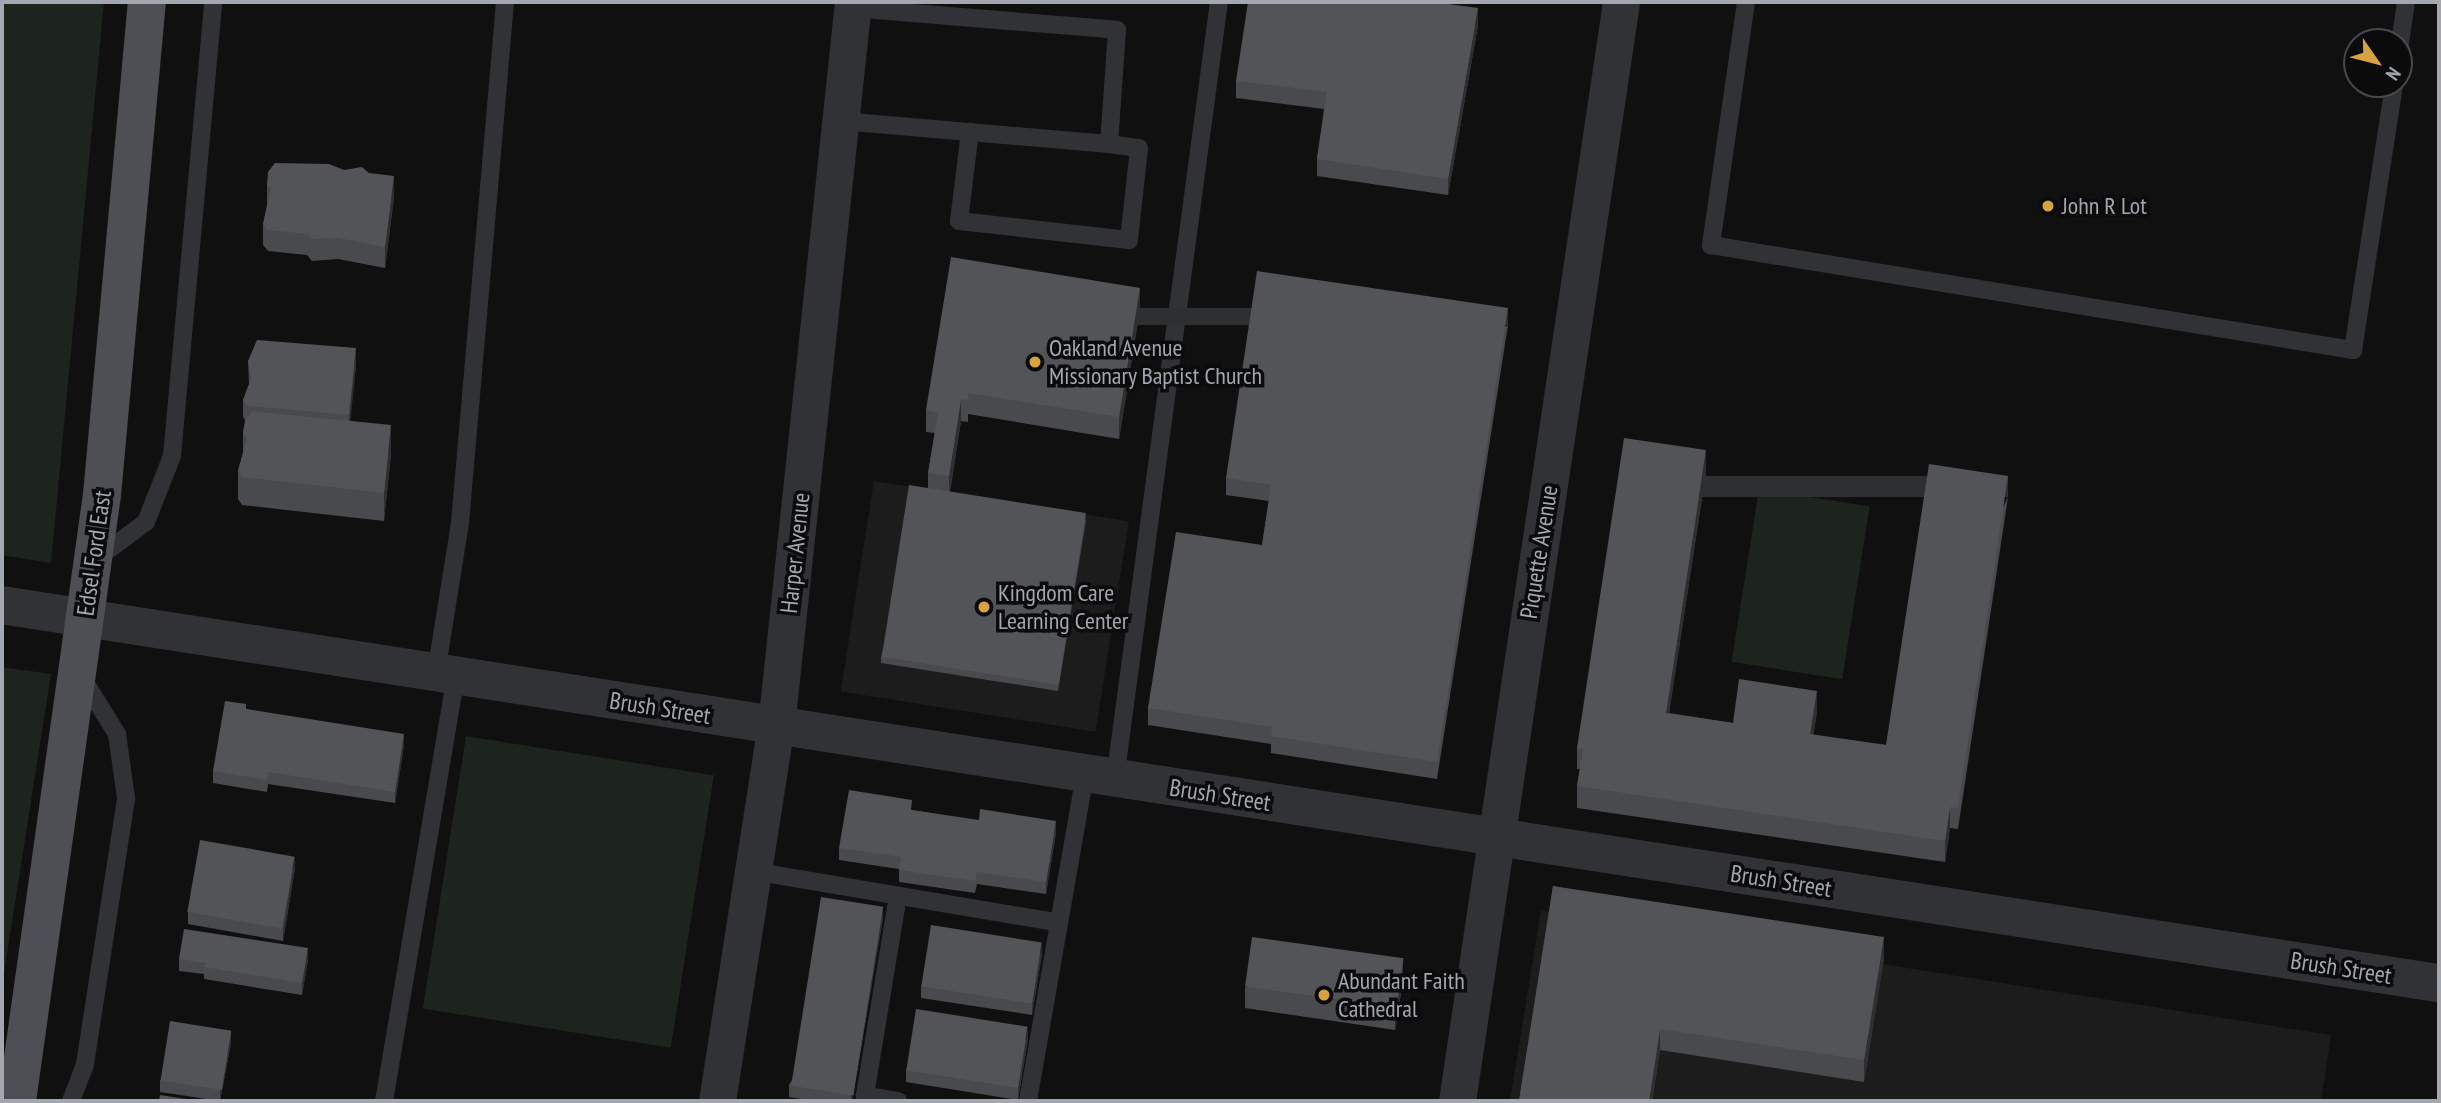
<!DOCTYPE html>
<html>
<head>
<meta charset="utf-8">
<style>
  body { margin:0 }
  #map { position:relative; width:2441px; height:1103px; overflow:hidden; background:#101011; font-family:"PT Sans Narrow",sans-serif }
  div>[style] { position:absolute }
  [style*='--x'] { left:calc(var(--x)*1px); top:calc(var(--y)*1px); width:calc(var(--w)*1px); rotate:calc(var(--a)*1deg) }
  .built>* { inset:0; background:#1c1c1d; transform-origin:0 0 }
  .green>* { inset:0; background:#1d231d; transform-origin:0 0 }
  .service>* { height:18px; margin:-9px; padding:0 9px; transform-origin:9px; border-radius:9px; background:#313235 }
  .minor>* { height:37px; margin:-18.5px; padding:0 18.5px; transform-origin:18.5px; border-radius:18.5px; background:#313235 }
  .tertiary>* { height:38px; margin:-19px; padding:0 19px; transform-origin:19px; border-radius:19px; background:#313235 }
  .primary>* { height:38px; margin:-19px; padding:0 19px; transform-origin:19px; border-radius:19px; background:#4d4f54 }
  .wall>* { inset:0; background:#494a4d }
  .shaded-wall>* { inset:0; background:#2e2f31; transform-origin:0 0 }
  .building>* { inset:0; background:#525458; transform-origin:0 0 }
  .dots>* { width:19px; height:19px; translate:-50% -50%; box-sizing:border-box; border:4px solid #0b0b0c; border-radius:50% }
  span { translate:-50% -50%; white-space:nowrap; text-align:center; line-height:1.15; -webkit-text-stroke:7px #0b0b0c; paint-order:stroke }
  .poi-label { font-size:24px; color:#a3a7b0 }
  .left { translate:0 -50%; text-align:left }
  .street-label { font-size:24px; color:#a3a7b0 }
  .frame { position:absolute; inset:0; border:4px solid #a3a7b0; pointer-events:none }
  .north { position:absolute; left:2343px; top:28px; width:70px; height:70px; box-sizing:border-box; background:#0b0b0c; border:2px solid #48494e; border-radius:50%; rotate:125deg; font-size:19px; font-weight:700; line-height:28px; text-align:center; color:#a3a7b0 }
  .north::after { content:''; display:block; margin:auto; width:24px; height:32px; background:#d9a240; clip-path:polygon(50% 0,100% 100%,50% 72%,0 100%) }
</style>
</head>
<body>
<div id="map">
  <div class="built">
    <i style="left:874px;top:481px;width:258px;height:213px;rotate:9deg"></i>
    <i style="clip-path:polygon(1541px 910px,2331px 1035px,2321px 1101px,1510px 1101px)"></i>
  </div>
  <div class="green">
    <i style="clip-path:polygon(2px 2px,104px 2px,51px 563px,2px 555px)"></i>
    <i style="left:1759px;top:489px;width:112px;height:175px;rotate:9deg"></i>
    <i style="clip-path:polygon(2px 667px,51px 674px,2px 986px)"></i>
    <i style="left:466px;top:736px;width:251px;height:276px;rotate:9deg"></i>
  </div>
  <div class="service">
    <i style="--x:1746;--y:2;--w:246;--a:98.2"></i>
    <i style="--x:1711;--y:245;--w:651;--a:9.29"></i>
    <i style="--x:2353;--y:350;--w:269;--a:-81.2"></i>
    <i style="--x:852;--y:8;--w:266;--a:4.7"></i>
    <i style="--x:1117;--y:30;--w:114;--a:94"></i>
    <i style="--x:2399;--y:50;--w:49;--a:-81.7"></i>
    <i style="--x:841;--y:121;--w:269;--a:4.9"></i>
    <i style="--x:1109;--y:144;--w:30;--a:8"></i>
    <i style="--x:1139;--y:148;--w:93;--a:96.2"></i>
    <i style="--x:1129;--y:240;--w:171;--a:-173.6"></i>
    <i style="--x:959;--y:221;--w:90;--a:-83"></i>
    <i style="--x:96;--y:559;--w:62;--a:-36.5"></i>
    <i style="--x:146;--y:522;--w:71;--a:-68.5"></i>
    <i style="--x:172;--y:456;--w:456;--a:-84.8"></i>
    <i style="--x:436;--y:673;--w:152;--a:-80.9"></i>
    <i style="--x:460;--y:523;--w:523;--a:-85.06"></i>
    <i style="--x:1115;--y:779;--w:784;--a:-82.38"></i>
    <i style="--x:753;--y:871;--w:310;--a:9.6"></i>
    <i style="--x:71;--y:1101;--w:40;--a:-69"></i>
    <i style="--x:85;--y:1064;--w:269;--a:-81.2"></i>
    <i style="--x:126;--y:798;--w:65;--a:-98"></i>
    <i style="--x:117;--y:734;--w:68;--a:-121.8"></i>
    <i style="--x:384;--y:1101;--w:431;--a:-80.4"></i>
    <i style="--x:898;--y:1101;--w:34;--a:-170"></i>
    <i style="--x:865;--y:1095;--w:202;--a:-80.6"></i>
    <i style="--x:1028;--y:1101;--w:332;--a:-80.1"></i>
  </div>
  <div class="minor">
    <i style="--x:717;--y:1101;--w:380;--a:-81.1"></i>
    <i style="--x:776;--y:726;--w:728;--a:-83.93"></i>
    <i style="--x:1457;--y:1101;--w:1111;--a:-81.51"></i>
  </div>
  <div class="tertiary">
    <i style="--x:2;--y:605;--w:2466;--a:8.82"></i>
  </div>
  <div class="primary">
    <i style="--x:17;--y:1101;--w:612;--a:-82.02"></i>
    <i style="--x:102;--y:495;--w:495;--a:-84.8"></i>
  </div>
  <div class="wall">
    <i style="clip-path:polygon(1478px 25px,1448px 195px,1317px 176px,1317px 159px,1324px 109px,1236px 98px,1236px 81px)"></i>
    <i style="clip-path:polygon(267px 185px,394px 197px,385px 268px,338px 259px,312px 261px,307px 255px,268px 251px,263px 245px,263px 224px,267px 206px)"></i>
    <i style="clip-path:polygon(1140px 309px,1119px 439px,968px 414px,968px 422px,961px 421px,950px 492px,1086px 520px,1058px 691px,881px 663px,881px 657px,928px 488px,928px 473px,935px 433px,926px 432px,926px 410px)"></i>
    <i style="clip-path:polygon(1508px 325px,1437px 779px,1271px 753px,1271px 744px,1148px 725px,1148px 708px,1262px 545px,1269px 501px,1226px 495px,1226px 478px)"></i>
    <i style="clip-path:polygon(248px 361px,356px 365px,350px 421px,391px 454px,384px 521px,242px 505px,238px 499px,238px 471px,243px 453px,243px 433px,245px 420px,243px 417px,243px 400px,249px 384px)"></i>
    <i style="clip-path:polygon(1706px 472px,1669px 713px,1733px 723px,1817px 712px,1813px 735px,1886px 745px,2008px 497px,1958px 829px,1950px 828px,1945px 862px,1577px 808px,1577px 786px,1580px 769px,1577px 769px,1577px 748px)"></i>
    <i style="clip-path:polygon(246px 709px,404px 745px,395px 803px,268px 784px,267px 792px,213px 783px,213px 771px)"></i>
    <i style="clip-path:polygon(912px 810px,1056px 833px,1046px 894px,977px 884px,975px 893px,899px 882px,899px 869px,839px 860px,839px 848px)"></i>
    <i style="clip-path:polygon(295px 868px,283px 941px,188px 924px,188px 912px)"></i>
    <i style="clip-path:polygon(1553px 886px,1884px 958px,1864px 1082px,1660px 1050px,1652px 1101px,1519px 1101px)"></i>
    <i style="clip-path:polygon(883px 918px,852px 1101px,814px 1101px,789px 1097px,789px 1085px)"></i>
    <i style="clip-path:polygon(1042px 954px,1032px 1015px,921px 998px,921px 986px)"></i>
    <i style="clip-path:polygon(179px 959px,308px 960px,302px 995px,204px 979px,204px 974px,179px 971px)"></i>
    <i style="clip-path:polygon(1403px 981px,1395px 1030px,1245px 1008px,1245px 987px)"></i>
    <i style="clip-path:polygon(1028px 1039px,1018px 1100px,906px 1082px,906px 1070px)"></i>
    <i style="clip-path:polygon(231px 1043px,220px 1101px,160px 1092px,160px 1080px)"></i>
  </div>
  <div class="shaded-wall">
    <i style="clip-path:polygon(1478px 8px,1478px 25px,1448px 195px,1448px 179px)"></i>
    <i style="clip-path:polygon(394px 176px,394px 197px,385px 268px,385px 247px)"></i>
    <i style="clip-path:polygon(1140px 288px,1140px 309px,1119px 439px,1119px 417px)"></i>
    <i style="left:1508px;top:308px;width:17px;height:460px;rotate:90deg"></i>
    <i style="clip-path:polygon(356px 348px,356px 365px,349px 432px,349px 415px)"></i>
    <i style="clip-path:polygon(961px 399px,961px 421px,949px 497px,949px 476px)"></i>
    <i style="clip-path:polygon(391px 425px,391px 454px,384px 521px,384px 493px)"></i>
    <i style="clip-path:polygon(1706px 450px,1706px 472px,1666px 734px,1666px 713px)"></i>
    <i style="left:2008px;top:476px;width:21px;height:336px;rotate:90deg"></i>
    <i style="left:1086px;top:514px;width:6px;height:173px;rotate:90deg"></i>
    <i style="clip-path:polygon(1817px 691px,1817px 712px,1810px 756px,1810px 734px)"></i>
    <i style="clip-path:polygon(404px 734px,404px 745px,395px 803px,395px 792px)"></i>
    <i style="clip-path:polygon(1950px 807px,1950px 828px,1945px 862px,1945px 841px)"></i>
    <i style="clip-path:polygon(1056px 821px,1056px 833px,1046px 894px,1046px 882px)"></i>
    <i style="clip-path:polygon(295px 856px,295px 868px,283px 941px,283px 929px)"></i>
    <i style="clip-path:polygon(883px 907px,883px 918px,852px 1101px,851px 1101px,851px 1096px)"></i>
    <i style="clip-path:polygon(1884px 937px,1884px 958px,1864px 1082px,1864px 1060px)"></i>
    <i style="clip-path:polygon(1042px 942px,1042px 954px,1032px 1015px,1032px 1004px)"></i>
    <i style="clip-path:polygon(308px 948px,308px 960px,302px 995px,302px 983px)"></i>
    <i style="clip-path:polygon(1403px 959px,1403px 981px,1395px 1030px,1395px 1009px)"></i>
    <i style="clip-path:polygon(1028px 1027px,1028px 1039px,1018px 1100px,1018px 1088px)"></i>
    <i style="clip-path:polygon(1660px 1029px,1660px 1050px,1652px 1101px,1649px 1101px)"></i>
    <i style="clip-path:polygon(231px 1031px,231px 1043px,220px 1101px,220px 1090px)"></i>
  </div>
  <div class="building">
    <i style="clip-path:polygon(1248px 2px,1433px 2px,1478px 8px,1448px 179px,1317px 159px,1327px 92px,1236px 81px)"></i>
    <i style="clip-path:polygon(275px 163px,329px 164px,344px 170px,362px 167px,369px 173px,394px 176px,385px 247px,338px 238px,312px 239px,307px 234px,268px 230px,263px 224px,271px 188px,267px 185px,268px 172px)"></i>
    <i style="clip-path:polygon(951px 257px,1140px 288px,1119px 417px,968px 393px,968px 400px,961px 399px,949px 476px,928px 473px,938px 413px,926px 410px)"></i>
    <i style="clip-path:polygon(1257px 271px,1508px 308px,1437px 762px,1271px 736px,1272px 727px,1148px 708px,1176px 532px,1262px 545px,1271px 485px,1226px 478px)"></i>
    <i style="clip-path:polygon(257px 340px,356px 348px,349px 415px,248px 406px,243px 400px,251px 379px,248px 361px)"></i>
    <i style="clip-path:polygon(252px 411px,391px 425px,384px 493px,242px 477px,238px 471px,247px 438px,243px 433px,246px 419px)"></i>
    <i style="clip-path:polygon(1624px 438px,1706px 450px,1666px 713px,1733px 723px,1739px 679px,1817px 691px,1810px 734px,1886px 745px,1929px 464px,2008px 476px,1958px 808px,1950px 807px,1945px 841px,1577px 786px,1583px 749px,1577px 748px)"></i>
    <i style="left:909px;top:485px;width:179px;height:174px;rotate:9deg"></i>
    <i style="clip-path:polygon(225px 701px,246px 704px,246px 709px,404px 734px,395px 792px,268px 772px,267px 780px,213px 771px)"></i>
    <i style="clip-path:polygon(849px 790px,912px 800px,911px 810px,979px 820px,980px 809px,1056px 821px,1046px 882px,977px 872px,975px 881px,899px 870px,901px 857px,839px 848px)"></i>
    <i style="left:200px;top:840px;width:96px;height:73px;rotate:10deg"></i>
    <i style="clip-path:polygon(1553px 886px,1884px 937px,1864px 1060px,1660px 1029px,1649px 1101px,1519px 1101px)"></i>
    <i style="left:821px;top:897px;width:63px;height:191px;rotate:9deg"></i>
    <i style="left:931px;top:925px;width:112px;height:62px;rotate:9deg"></i>
    <i style="clip-path:polygon(184px 929px,308px 948px,302px 983px,204px 967px,205px 963px,179px 959px)"></i>
    <i style="left:1252px;top:937px;width:153px;height:50px;rotate:8deg"></i>
    <i style="left:916px;top:1009px;width:113px;height:62px;rotate:9deg"></i>
    <i style="left:170px;top:1021px;width:62px;height:60px;rotate:9deg"></i>
    <i style="clip-path:polygon(160px 1095px,199px 1101px,159px 1101px)"></i>
  </div>
  <div class="dots">
    <i style="left:2048px;top:206px;background:#d9a240"></i>
    <i style="left:1035px;top:362px;background:#d9a240"></i>
    <i style="left:984px;top:607px;background:#d9a240"></i>
    <i style="left:1324px;top:995px;background:#d9a240"></i>
  </div>
  <div class="poi-label">
    <span class="left" style="left:2062px;top:206px">John R Lot</span>
    <span class="left" style="left:1049px;top:362px">Oakland Avenue<br>Missionary Baptist Church</span>
    <span class="left" style="left:998px;top:607px">Kingdom Care<br>Learning Center</span>
    <span class="left" style="left:1338px;top:995px">Abundant Faith<br>Cathedral</span>
  </div>
  <div class="street-label">
    <span style="left:1539px;top:552px;rotate:-81deg">Piquette Avenue</span>
    <span style="left:94px;top:553px;rotate:-82deg">Edsel Ford East</span>
    <span style="left:795px;top:553px;rotate:-84deg">Harper Avenue</span>
    <span style="left:660px;top:708px;rotate:9deg">Brush Street</span>
    <span style="left:1220px;top:795px;rotate:9deg">Brush Street</span>
    <span style="left:1781px;top:881px;rotate:9deg">Brush Street</span>
    <span style="left:2341px;top:968px;rotate:9deg">Brush Street</span>
  </div>
  <div class="frame"></div>
  <div class="north">N</div>
</div>
</body>
</html>
